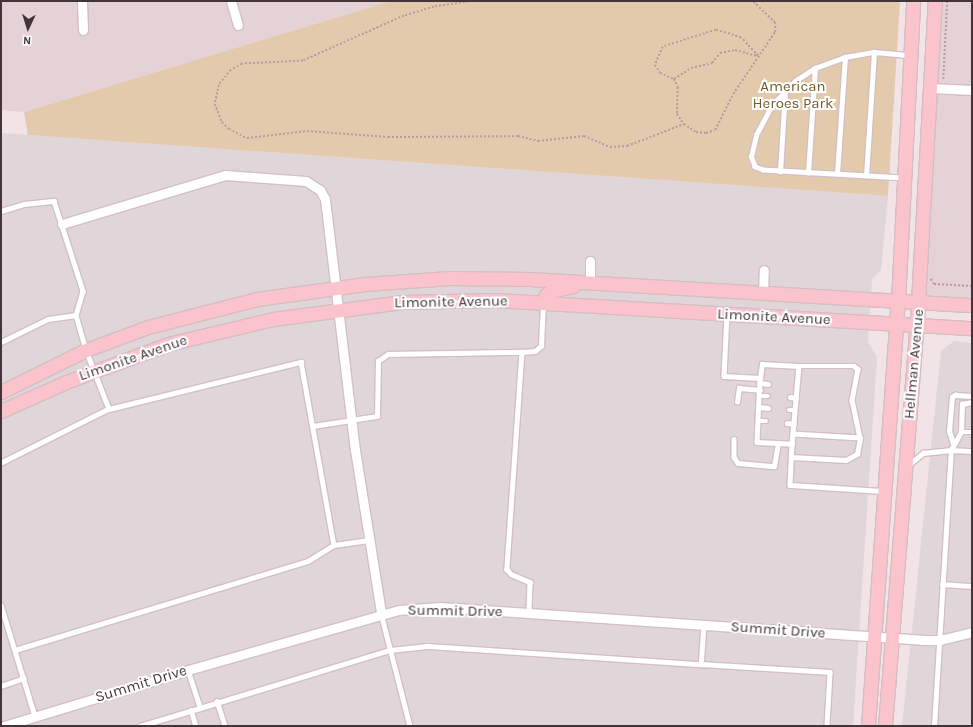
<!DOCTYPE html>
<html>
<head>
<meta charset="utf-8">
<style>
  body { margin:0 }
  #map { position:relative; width:973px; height:727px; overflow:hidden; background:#f1e3e6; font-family:Karla,sans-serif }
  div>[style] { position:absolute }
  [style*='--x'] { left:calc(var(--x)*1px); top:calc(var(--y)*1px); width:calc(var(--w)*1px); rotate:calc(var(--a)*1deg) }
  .residential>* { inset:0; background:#e4d2d6 }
  .industrial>* { inset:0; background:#e0d5d9 }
  .green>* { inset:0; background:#e4caad }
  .path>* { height:1.5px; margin-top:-0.75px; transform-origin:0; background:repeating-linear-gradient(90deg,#bc99a2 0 2px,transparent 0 4px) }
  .roads { filter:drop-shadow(1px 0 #d3bec3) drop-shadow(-1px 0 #d3bec3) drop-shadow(0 1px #d3bec3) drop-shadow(0 -1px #d3bec3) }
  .lane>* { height:4.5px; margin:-2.25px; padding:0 2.25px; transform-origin:2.25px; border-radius:2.25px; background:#fff }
  .street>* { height:9px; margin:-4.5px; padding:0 4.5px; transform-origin:4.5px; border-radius:4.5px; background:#fff }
  .secondary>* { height:13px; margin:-6.5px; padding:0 6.5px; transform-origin:6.5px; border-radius:6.5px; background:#fbc3cc }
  span { translate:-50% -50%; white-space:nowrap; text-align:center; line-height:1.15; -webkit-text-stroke:4px #fff; paint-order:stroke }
  .park-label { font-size:15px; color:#705c2b }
  .street-label { font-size:15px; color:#423438 }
  .frame { position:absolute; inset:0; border:2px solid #423438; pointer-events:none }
  .north { position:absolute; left:8px; top:8px; width:40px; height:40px; -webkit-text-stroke:3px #fff; paint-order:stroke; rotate:184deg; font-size:11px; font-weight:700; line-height:16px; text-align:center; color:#423438 }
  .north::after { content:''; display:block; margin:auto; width:14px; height:18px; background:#423438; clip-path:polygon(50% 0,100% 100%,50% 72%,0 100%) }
</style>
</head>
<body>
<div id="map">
  <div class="residential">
    <i style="clip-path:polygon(1px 1px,391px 1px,24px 112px,1px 110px)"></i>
    <i style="clip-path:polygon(943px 1px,972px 1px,972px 298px,920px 295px)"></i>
  </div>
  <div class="industrial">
    <i style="clip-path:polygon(1px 133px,888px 196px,881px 270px,872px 279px,868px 342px,877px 357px,853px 726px,1px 726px)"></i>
    <i style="clip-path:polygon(954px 341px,972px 343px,972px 726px,902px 726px,941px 351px)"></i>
  </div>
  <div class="green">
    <i style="clip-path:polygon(391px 1px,900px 1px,888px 196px,28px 135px,24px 112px)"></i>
  </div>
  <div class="path">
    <i style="--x:473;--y:1;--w:39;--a:171"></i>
    <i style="--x:434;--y:7;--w:31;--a:163"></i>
    <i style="--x:404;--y:16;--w:111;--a:156"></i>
    <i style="--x:303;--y:61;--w:61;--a:177.2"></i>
    <i style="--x:242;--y:64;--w:13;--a:151"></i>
    <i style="--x:231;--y:70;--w:19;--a:129"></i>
    <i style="--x:219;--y:85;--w:19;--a:102"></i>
    <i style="--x:215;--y:104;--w:19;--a:69"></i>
    <i style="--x:222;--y:122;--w:10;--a:45"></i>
    <i style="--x:229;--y:129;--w:20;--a:27"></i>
    <i style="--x:247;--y:138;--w:60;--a:-6.7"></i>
    <i style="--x:307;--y:131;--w:81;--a:4.2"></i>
    <i style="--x:388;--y:137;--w:130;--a:-0.4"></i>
    <i style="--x:518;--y:136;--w:21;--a:14"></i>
    <i style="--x:538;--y:141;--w:46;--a:-6.2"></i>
    <i style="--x:584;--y:136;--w:28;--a:23"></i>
    <i style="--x:610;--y:147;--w:17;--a:-3"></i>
    <i style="--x:627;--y:146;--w:61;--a:-21.1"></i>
    <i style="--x:684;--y:124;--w:14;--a:34"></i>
    <i style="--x:696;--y:132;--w:10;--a:6"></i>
    <i style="--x:706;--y:133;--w:9;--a:-18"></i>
    <i style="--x:715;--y:130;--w:40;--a:-63.4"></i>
    <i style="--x:733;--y:94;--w:75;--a:-55.9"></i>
    <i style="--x:775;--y:32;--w:9;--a:-90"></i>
    <i style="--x:775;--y:23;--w:32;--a:-136"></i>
    <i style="--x:674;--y:79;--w:20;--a:-33"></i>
    <i style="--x:691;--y:68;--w:22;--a:-13"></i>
    <i style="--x:712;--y:63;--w:13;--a:-51"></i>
    <i style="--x:720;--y:53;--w:15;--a:-11"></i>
    <i style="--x:735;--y:50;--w:24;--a:15"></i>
    <i style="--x:758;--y:56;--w:25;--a:-133"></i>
    <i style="--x:741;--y:38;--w:26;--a:-162"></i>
    <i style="--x:716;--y:30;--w:56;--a:162.2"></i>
    <i style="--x:663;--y:47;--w:20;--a:114"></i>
    <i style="--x:655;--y:65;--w:9;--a:58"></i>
    <i style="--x:660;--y:73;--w:15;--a:23"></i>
    <i style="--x:674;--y:79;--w:9;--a:63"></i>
    <i style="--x:678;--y:87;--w:27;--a:92"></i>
    <i style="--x:677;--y:114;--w:12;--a:55"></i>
    <i style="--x:943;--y:79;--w:78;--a:-87.1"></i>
    <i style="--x:931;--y:279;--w:6;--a:59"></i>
    <i style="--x:934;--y:284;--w:38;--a:3"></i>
  </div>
  <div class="roads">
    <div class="lane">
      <i style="--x:780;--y:172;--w:81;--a:-86.5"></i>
      <i style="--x:808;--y:173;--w:105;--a:-86.2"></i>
      <i style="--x:837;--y:174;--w:117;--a:-86.1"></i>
      <i style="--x:866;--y:176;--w:124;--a:-86.3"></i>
      <i style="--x:903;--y:178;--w:140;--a:-176.7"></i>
      <i style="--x:763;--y:170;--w:9;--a:-159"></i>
      <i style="--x:755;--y:167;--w:11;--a:-112"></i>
      <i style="--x:751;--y:157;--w:23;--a:-77"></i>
      <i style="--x:756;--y:135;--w:34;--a:-62"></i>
      <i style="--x:772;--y:105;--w:33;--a:-46"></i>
      <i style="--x:795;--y:81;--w:24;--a:-33"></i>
      <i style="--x:815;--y:68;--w:32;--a:-20"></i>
      <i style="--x:845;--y:57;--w:29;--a:-10"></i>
      <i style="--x:874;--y:52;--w:36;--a:5"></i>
      <i style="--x:1;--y:211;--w:24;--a:-17"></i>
      <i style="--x:24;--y:204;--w:30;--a:-6"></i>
      <i style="--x:54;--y:201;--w:95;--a:72.1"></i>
      <i style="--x:83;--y:291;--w:25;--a:106"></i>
      <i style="--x:76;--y:315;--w:36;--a:74"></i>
      <i style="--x:86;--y:350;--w:63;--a:68.7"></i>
      <i style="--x:109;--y:409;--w:121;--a:153.4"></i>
      <i style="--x:727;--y:315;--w:61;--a:92.8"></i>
      <i style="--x:724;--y:376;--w:36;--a:3"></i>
      <i style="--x:760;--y:378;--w:64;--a:92.7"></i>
      <i style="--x:757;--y:442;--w:35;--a:3"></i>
      <i style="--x:792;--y:444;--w:41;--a:92.8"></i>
      <i style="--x:790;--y:485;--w:93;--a:3.7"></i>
      <i style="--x:1;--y:342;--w:52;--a:-26.1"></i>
      <i style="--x:48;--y:319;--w:28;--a:-8"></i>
      <i style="--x:522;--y:352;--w:13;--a:-4"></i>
      <i style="--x:535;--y:351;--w:8;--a:-40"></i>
      <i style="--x:541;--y:346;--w:42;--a:-87.3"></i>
      <i style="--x:799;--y:366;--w:55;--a:0"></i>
      <i style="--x:854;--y:366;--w:5;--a:37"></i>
      <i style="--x:858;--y:369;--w:32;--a:101"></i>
      <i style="--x:852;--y:400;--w:39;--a:78"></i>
      <i style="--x:760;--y:378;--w:14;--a:-82"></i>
      <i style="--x:762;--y:364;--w:37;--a:3"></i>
      <i style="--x:799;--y:366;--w:78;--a:95.1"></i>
      <i style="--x:760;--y:383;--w:8;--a:7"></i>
      <i style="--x:760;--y:396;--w:8;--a:0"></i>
      <i style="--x:790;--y:397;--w:6;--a:9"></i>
      <i style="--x:737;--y:402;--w:14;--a:-82"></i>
      <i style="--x:739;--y:388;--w:21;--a:5"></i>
      <i style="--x:759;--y:407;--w:9;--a:6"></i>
      <i style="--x:109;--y:409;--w:198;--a:-13.8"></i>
      <i style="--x:301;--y:362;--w:186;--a:79.8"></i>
      <i style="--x:789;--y:410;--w:6;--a:0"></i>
      <i style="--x:758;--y:421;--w:8;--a:0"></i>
      <i style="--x:787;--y:423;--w:7;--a:8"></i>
      <i style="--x:313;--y:426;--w:65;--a:-8.9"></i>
      <i style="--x:377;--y:416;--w:55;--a:-89"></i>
      <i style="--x:378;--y:361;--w:12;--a:-35"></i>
      <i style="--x:388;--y:354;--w:134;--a:-0.9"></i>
      <i style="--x:522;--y:352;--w:218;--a:94"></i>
      <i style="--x:507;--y:569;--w:6;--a:51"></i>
      <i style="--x:511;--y:574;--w:21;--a:23"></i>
      <i style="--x:530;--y:582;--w:31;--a:92"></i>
      <i style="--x:961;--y:432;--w:11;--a:0"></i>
      <i style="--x:734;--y:439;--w:18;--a:90"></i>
      <i style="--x:734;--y:457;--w:7;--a:56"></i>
      <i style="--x:738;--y:463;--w:36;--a:5"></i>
      <i style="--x:774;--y:466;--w:23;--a:-80"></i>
      <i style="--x:953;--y:444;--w:14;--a:-107"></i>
      <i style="--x:949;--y:431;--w:34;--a:-85"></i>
      <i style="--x:952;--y:397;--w:4;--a:-34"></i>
      <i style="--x:955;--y:395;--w:17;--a:3"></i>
      <i style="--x:791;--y:457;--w:55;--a:3.1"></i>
      <i style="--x:846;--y:460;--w:13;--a:-29"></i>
      <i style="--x:857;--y:454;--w:16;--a:-79"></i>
      <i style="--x:860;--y:438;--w:67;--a:-176.6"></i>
      <i style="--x:907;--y:466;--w:21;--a:-39"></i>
      <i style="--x:923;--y:453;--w:28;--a:-6"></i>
      <i style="--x:951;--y:450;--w:21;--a:-61"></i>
      <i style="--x:961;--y:432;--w:28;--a:-88"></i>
      <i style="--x:962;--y:404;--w:10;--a:-11"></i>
      <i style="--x:942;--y:584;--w:30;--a:4"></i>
      <i style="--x:1;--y:605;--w:116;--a:73"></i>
      <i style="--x:381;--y:613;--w:117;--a:75.6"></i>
      <i style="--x:704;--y:625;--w:39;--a:94"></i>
      <i style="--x:701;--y:664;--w:129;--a:3.5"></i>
      <i style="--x:830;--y:672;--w:54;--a:93.2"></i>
      <i style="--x:15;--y:650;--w:306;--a:-16.9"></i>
      <i style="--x:308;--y:561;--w:31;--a:-32"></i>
      <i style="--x:334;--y:545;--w:35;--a:-8"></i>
      <i style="--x:188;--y:670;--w:40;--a:72"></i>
      <i style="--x:200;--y:708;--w:199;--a:-17"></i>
      <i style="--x:390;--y:650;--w:37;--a:-6"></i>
      <i style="--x:427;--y:646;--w:275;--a:3.8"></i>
      <i style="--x:1;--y:686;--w:24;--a:-19"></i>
      <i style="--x:217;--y:701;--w:26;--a:72"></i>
      <i style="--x:191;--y:710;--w:17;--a:73"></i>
      <i style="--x:140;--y:726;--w:63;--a:-16.7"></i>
      <i style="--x:934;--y:726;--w:277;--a:-86.5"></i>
      <i style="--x:951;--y:450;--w:21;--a:3"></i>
    </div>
    <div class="street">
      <i style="--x:82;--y:1;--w:29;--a:88"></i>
      <i style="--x:231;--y:1;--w:25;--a:74"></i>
      <i style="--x:931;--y:88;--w:41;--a:2.8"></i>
      <i style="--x:62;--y:224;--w:170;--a:-16.7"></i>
      <i style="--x:225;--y:175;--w:81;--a:4.2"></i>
      <i style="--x:306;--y:181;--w:17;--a:33"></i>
      <i style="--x:320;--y:190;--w:10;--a:61"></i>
      <i style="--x:325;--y:199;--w:253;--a:83.2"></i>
      <i style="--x:355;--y:450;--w:165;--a:80.9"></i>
      <i style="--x:590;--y:261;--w:22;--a:90"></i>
      <i style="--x:763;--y:293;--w:23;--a:-88"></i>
      <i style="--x:4;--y:726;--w:192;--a:-16.9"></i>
      <i style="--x:188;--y:670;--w:219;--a:-15.9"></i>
      <i style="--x:399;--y:610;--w:41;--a:-4.2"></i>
      <i style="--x:440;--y:607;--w:483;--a:3.9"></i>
      <i style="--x:922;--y:640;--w:18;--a:0"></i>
      <i style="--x:940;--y:640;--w:33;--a:-14"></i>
    </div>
    <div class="secondary">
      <i style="--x:543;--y:303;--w:9;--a:-69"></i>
      <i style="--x:546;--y:295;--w:6;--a:-39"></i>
      <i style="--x:551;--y:291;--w:23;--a:-13"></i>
      <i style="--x:1;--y:392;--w:95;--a:-26.3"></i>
      <i style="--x:86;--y:350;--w:66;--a:-20.4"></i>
      <i style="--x:148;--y:327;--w:113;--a:-14.4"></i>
      <i style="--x:257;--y:299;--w:109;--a:-7.9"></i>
      <i style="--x:365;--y:284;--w:85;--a:-4"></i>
      <i style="--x:450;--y:278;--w:80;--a:0.7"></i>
      <i style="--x:530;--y:279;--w:443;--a:3.4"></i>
      <i style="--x:1;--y:411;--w:71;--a:-24"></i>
      <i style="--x:66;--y:382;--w:109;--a:-20.4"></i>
      <i style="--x:168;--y:344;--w:108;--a:-13.4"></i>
      <i style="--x:273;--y:319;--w:131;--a:-7.5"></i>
      <i style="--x:403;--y:302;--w:92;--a:-1.2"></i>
      <i style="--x:495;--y:300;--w:478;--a:3.4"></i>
      <i style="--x:868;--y:726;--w:426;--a:-86"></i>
      <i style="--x:898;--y:301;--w:300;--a:-87.1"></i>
      <i style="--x:885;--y:726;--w:425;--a:-85.5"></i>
      <i style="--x:918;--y:302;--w:301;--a:-86.8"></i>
    </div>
  </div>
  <div class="park-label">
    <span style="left:793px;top:95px">American<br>Heroes Park</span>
  </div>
  <div class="street-label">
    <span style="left:451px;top:302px;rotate:-1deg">Limonite Avenue</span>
    <span style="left:774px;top:317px;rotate:3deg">Limonite Avenue</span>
    <span style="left:133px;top:358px;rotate:-19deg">Limonite Avenue</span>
    <span style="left:914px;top:364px;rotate:-85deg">Hellman Avenue</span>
    <span style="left:455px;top:611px;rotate:1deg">Summit Drive</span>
    <span style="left:778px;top:630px;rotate:4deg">Summit Drive</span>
    <span style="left:141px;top:684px;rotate:-17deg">Summit Drive</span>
  </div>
  <div class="frame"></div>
  <div class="north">N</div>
</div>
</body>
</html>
